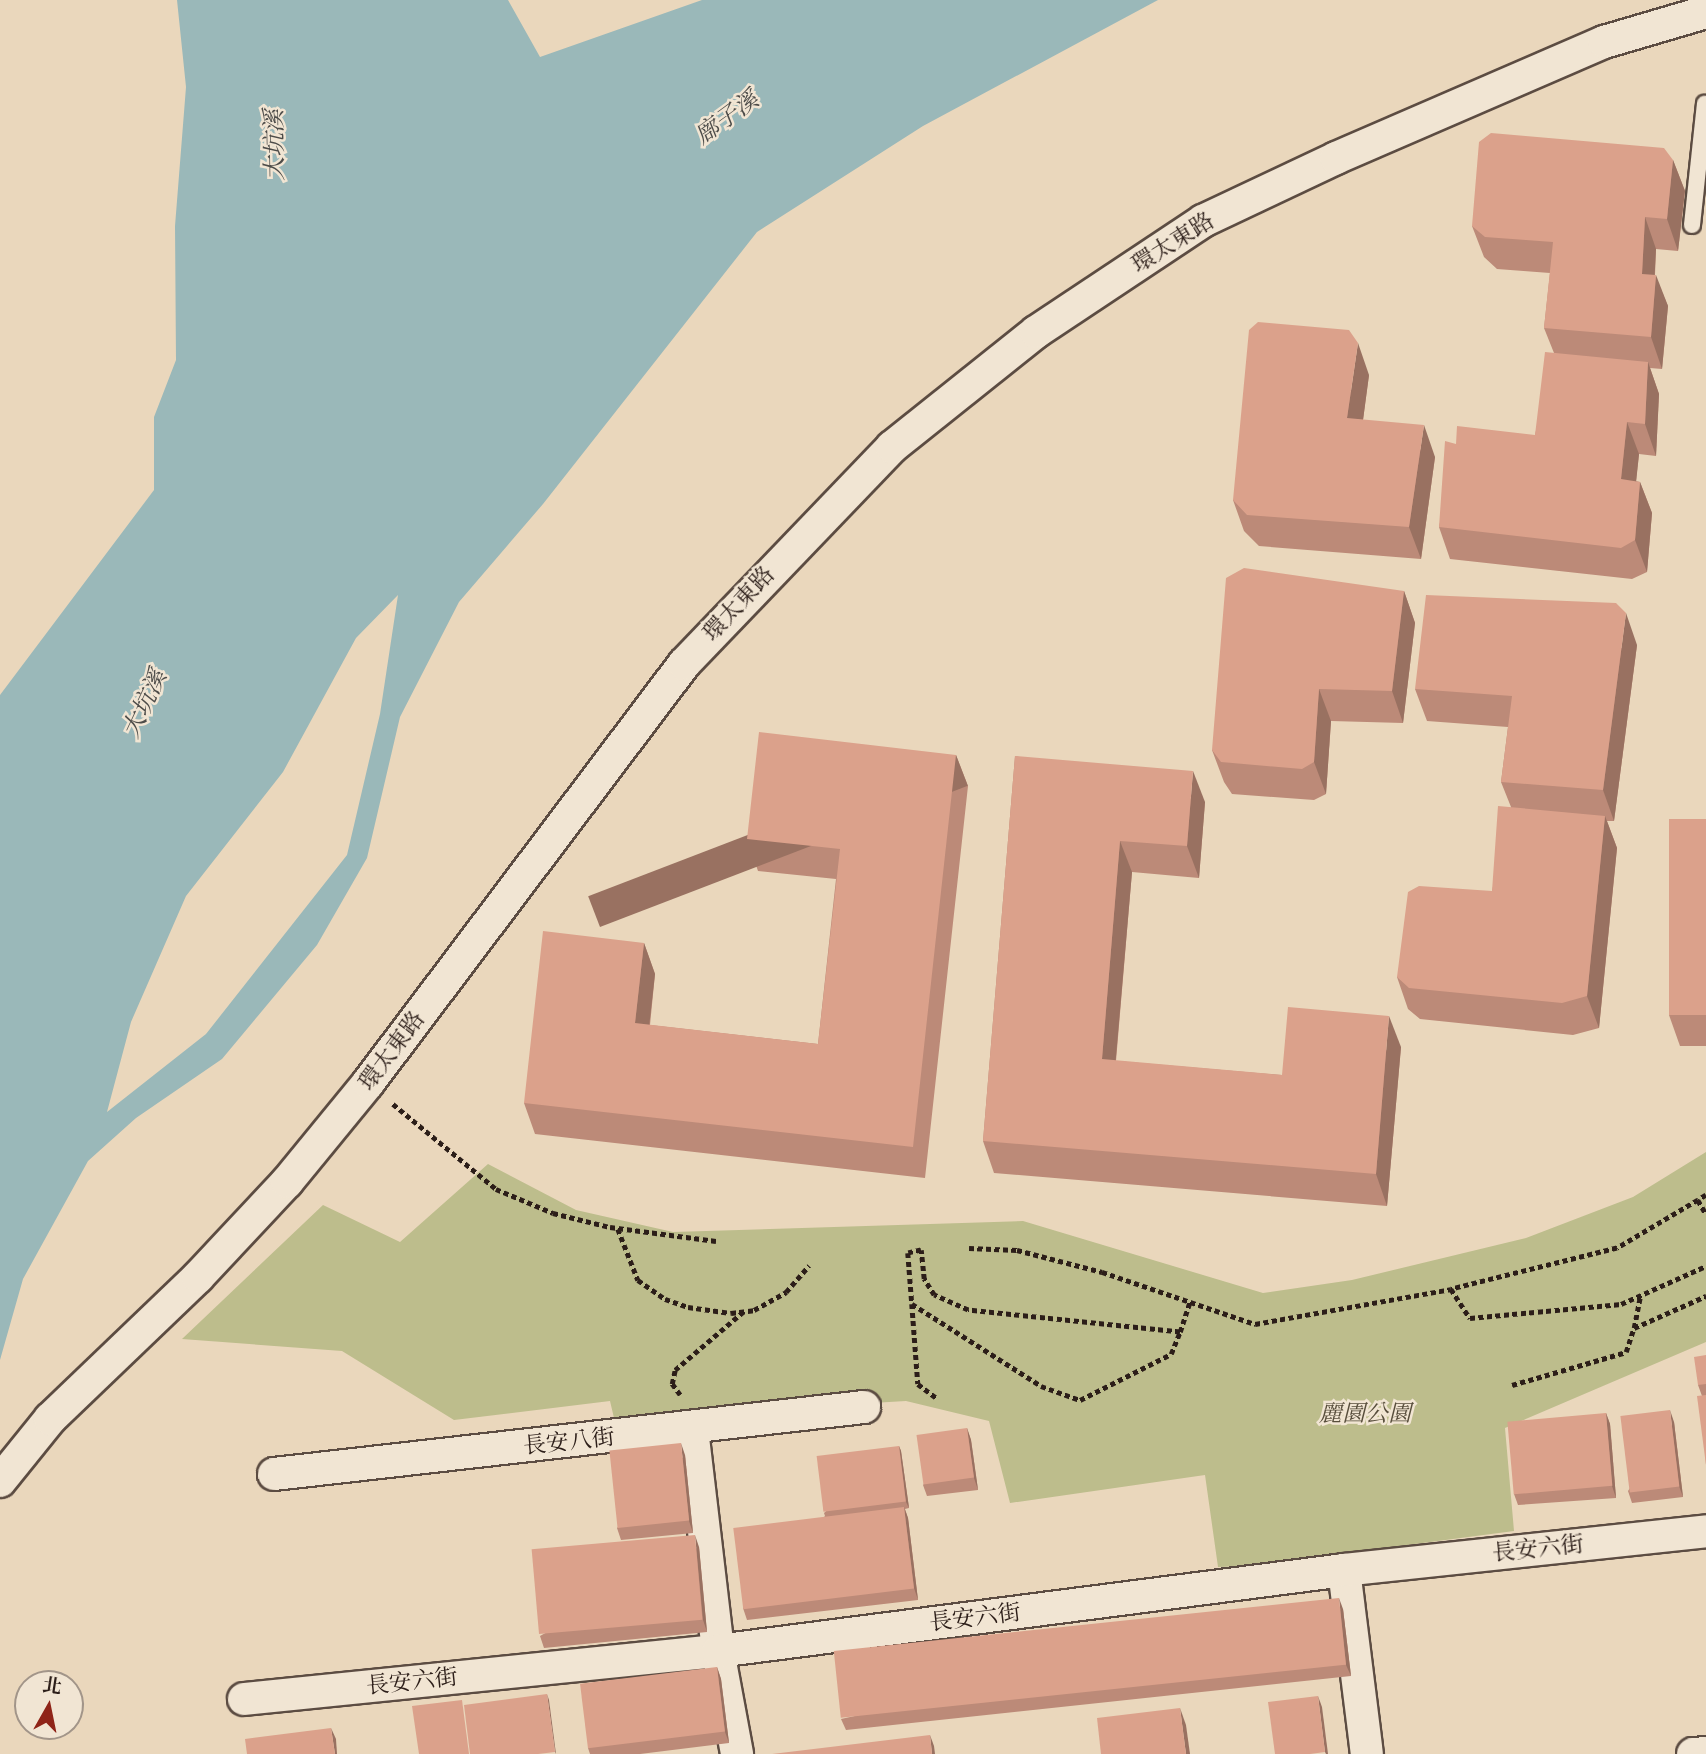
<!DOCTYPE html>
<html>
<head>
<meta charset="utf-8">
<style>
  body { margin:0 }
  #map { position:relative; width:1706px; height:1754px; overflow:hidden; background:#ead7bc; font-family:Cardo,"Noto Serif TC",serif }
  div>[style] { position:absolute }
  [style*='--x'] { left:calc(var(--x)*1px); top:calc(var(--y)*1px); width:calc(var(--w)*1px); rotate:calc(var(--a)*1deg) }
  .green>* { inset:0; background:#bdbd8c }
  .water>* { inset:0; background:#9ab8b9 }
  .path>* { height:4.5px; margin-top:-2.25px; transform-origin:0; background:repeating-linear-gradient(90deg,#2c1e19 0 5px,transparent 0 8.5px) }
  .roads { filter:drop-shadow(2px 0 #5c4c42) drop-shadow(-2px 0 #5c4c42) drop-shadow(0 2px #5c4c42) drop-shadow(0 -2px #5c4c42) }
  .lane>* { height:16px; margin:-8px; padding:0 8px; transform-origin:8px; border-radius:8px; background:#f1e5d3 }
  .street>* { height:32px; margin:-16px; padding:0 16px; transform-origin:16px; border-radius:16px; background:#f1e5d3 }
  .wall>* { inset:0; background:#bc8a78 }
  .shaded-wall>* { inset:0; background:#997161; transform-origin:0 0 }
  .building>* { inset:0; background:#dba18b; transform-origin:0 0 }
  span { translate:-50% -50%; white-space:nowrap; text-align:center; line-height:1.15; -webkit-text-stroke:5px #f1e5d3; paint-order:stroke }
  .street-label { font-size:23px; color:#2c1e19 }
  .park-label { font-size:23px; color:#584e3c; font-style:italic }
  .water-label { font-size:24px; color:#4d4c49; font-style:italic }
  .north { position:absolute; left:14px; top:1670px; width:70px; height:70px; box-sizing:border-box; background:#f1e5d3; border:2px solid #a29589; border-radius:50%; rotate:9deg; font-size:19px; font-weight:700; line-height:28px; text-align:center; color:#2c1e19 }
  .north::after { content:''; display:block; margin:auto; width:24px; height:32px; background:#8f2418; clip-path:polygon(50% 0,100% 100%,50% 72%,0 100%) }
</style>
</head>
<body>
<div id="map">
  <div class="green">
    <i style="clip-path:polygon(1706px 1152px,1706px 1342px,1505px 1428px,1514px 1531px,1248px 1566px,1218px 1567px,1205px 1475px,1010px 1503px,989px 1421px,906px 1401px,614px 1418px,610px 1401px,454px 1420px,342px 1351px,182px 1339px,323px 1205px,400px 1242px,488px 1164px,576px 1210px,673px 1232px,1023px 1221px,1263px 1293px,1352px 1280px,1526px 1238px,1633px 1197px)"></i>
  </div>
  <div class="water">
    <i style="clip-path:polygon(evenodd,177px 0,508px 0,540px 57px,702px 0,1158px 0,923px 126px,757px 232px,543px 504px,459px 602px,400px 717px,367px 858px,317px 945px,222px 1059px,136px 1118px,88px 1161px,23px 1279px,0 1360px,0 695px,154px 490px,154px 417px,176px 360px,175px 226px,186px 87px,177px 0,398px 595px,380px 714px,347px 855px,206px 1034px,107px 1112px,131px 1022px,186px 896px,283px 772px,356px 638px,398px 595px)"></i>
  </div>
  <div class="path">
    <i style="--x:393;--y:1104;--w:134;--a:39.5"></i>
    <i style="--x:496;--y:1189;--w:62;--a:22.8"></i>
    <i style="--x:553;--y:1213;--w:59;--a:13.8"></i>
    <i style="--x:610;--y:1227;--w:107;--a:7.5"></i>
    <i style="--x:1706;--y:1195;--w:9;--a:148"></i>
    <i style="--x:1698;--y:1200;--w:16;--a:60"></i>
    <i style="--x:1698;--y:1200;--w:94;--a:149.3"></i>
    <i style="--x:1617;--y:1248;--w:171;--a:166.1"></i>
    <i style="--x:1451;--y:1289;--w:35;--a:57"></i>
    <i style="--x:1470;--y:1318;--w:152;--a:-5.3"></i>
    <i style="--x:1621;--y:1304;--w:93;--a:-24.1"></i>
    <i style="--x:618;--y:1229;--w:55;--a:68.6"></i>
    <i style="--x:638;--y:1280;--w:33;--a:35"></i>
    <i style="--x:665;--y:1299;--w:24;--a:19"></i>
    <i style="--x:688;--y:1307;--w:43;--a:7.9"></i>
    <i style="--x:731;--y:1313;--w:23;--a:-7"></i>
    <i style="--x:754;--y:1310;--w:37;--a:-29"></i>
    <i style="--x:786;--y:1292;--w:35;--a:-49"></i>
    <i style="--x:969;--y:1248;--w:48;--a:2.4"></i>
    <i style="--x:1017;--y:1250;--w:88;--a:14.5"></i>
    <i style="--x:1102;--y:1272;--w:162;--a:18.8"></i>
    <i style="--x:1255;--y:1324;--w:199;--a:-10.1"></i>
    <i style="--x:912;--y:1304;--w:153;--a:32.4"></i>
    <i style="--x:1041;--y:1386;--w:41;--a:19.7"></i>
    <i style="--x:1080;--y:1400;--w:102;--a:-26.8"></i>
    <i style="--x:1171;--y:1354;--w:24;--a:-68"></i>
    <i style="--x:1180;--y:1332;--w:213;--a:-174.1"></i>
    <i style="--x:968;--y:1310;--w:37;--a:-156"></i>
    <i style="--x:934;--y:1295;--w:19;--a:-122"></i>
    <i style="--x:924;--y:1279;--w:29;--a:-96"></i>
    <i style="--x:921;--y:1250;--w:13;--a:167"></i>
    <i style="--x:908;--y:1253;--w:51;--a:85.5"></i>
    <i style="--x:912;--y:1304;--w:80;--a:85.7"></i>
    <i style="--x:918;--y:1384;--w:25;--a:37"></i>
    <i style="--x:1634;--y:1328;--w:33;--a:-79"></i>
    <i style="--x:1180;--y:1332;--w:32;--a:-72"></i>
    <i style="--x:1512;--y:1385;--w:119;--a:-16.1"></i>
    <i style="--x:1626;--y:1352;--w:25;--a:-72"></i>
    <i style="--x:1634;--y:1328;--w:79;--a:-24"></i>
    <i style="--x:680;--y:1395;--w:14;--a:-126"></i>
    <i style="--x:672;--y:1384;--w:14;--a:-78"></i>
    <i style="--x:675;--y:1370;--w:89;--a:-40.5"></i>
  </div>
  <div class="roads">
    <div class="lane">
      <i style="--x:1692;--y:225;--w:122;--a:-83.9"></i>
    </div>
    <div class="street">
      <i style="--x:692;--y:1429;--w:224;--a:83.3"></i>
      <i style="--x:718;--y:1651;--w:105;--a:79.5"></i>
      <i style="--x:274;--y:1474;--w:594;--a:-6.48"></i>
      <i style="--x:0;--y:1481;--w:80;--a:-51.1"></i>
      <i style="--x:50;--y:1419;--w:205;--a:-43.8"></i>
      <i style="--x:198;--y:1277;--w:130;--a:-46.9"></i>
      <i style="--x:287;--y:1182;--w:128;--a:-50.7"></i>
      <i style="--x:368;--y:1083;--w:525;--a:-52.98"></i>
      <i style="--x:684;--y:664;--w:301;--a:-46.2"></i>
      <i style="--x:892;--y:447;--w:184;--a:-38.6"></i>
      <i style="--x:1036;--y:332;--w:201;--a:-33.6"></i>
      <i style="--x:1203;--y:221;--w:147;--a:-25.3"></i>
      <i style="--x:1336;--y:158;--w:292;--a:-23.4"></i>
      <i style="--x:1604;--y:42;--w:106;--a:-16.4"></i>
      <i style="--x:1344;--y:1570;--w:185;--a:82.9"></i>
      <i style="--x:244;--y:1699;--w:476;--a:-5.8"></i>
      <i style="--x:718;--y:1651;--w:631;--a:-7.37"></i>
      <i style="--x:1344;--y:1570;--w:364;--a:-6.1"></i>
      <i style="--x:1693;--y:1754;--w:13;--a:-4"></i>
    </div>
  </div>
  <div class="wall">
    <i style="clip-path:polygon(1673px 160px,1685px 191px,1678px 251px,1656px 249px,1655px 275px,1668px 306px,1662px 369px,1650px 368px,1659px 394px,1656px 456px,1639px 454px,1636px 481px,1640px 482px,1652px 513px,1647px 572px,1632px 579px,1450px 559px,1439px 527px,1456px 444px,1535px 435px,1554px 353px,1544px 328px,1550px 273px,1497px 269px,1484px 257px,1472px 226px)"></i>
    <i style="clip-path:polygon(1369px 375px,1363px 420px,1435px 457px,1421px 559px,1259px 546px,1244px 531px,1233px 500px)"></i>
    <i style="clip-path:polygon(1404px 591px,1415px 623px,1403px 723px,1331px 721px,1326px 794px,1314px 800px,1232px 794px,1224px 782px,1212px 750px)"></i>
    <i style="clip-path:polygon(1637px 645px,1614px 821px,1607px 821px,1617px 848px,1599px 1028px,1573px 1035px,1420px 1019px,1408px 1009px,1397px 977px,1492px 891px,1511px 807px,1501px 782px,1508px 727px,1427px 721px,1415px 689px)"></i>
    <i style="clip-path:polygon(956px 755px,968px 786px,925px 1178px,535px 1134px,524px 1103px,644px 943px,655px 974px,650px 1025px,818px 1044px,836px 879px,758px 871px,747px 839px)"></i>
    <i style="clip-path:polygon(1015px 756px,1205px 802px,1199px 878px,1132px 872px,1116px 1061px,1282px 1075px,1401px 1047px,1387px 1206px,994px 1173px,983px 1141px)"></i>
    <i style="clip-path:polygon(1706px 819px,1706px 1046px,1680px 1046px,1669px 1015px)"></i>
    <i style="clip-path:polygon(1706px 1355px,1706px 1465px,1702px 1396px,1698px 1385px)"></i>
    <i style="clip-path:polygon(1606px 1413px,1610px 1424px,1616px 1498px,1518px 1505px,1514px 1494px)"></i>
    <i style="clip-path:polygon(1674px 1422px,1683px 1497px,1632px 1503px,1628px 1491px)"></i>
    <i style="clip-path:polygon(967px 1428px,971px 1440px,978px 1490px,927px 1496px,923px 1485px)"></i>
    <i style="clip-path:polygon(899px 1446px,901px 1451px,909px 1508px,905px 1509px,908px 1518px,918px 1600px,747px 1620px,743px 1608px,825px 1516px,824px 1513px)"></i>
    <i style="clip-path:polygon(685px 1455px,693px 1533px,621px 1540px,617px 1528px)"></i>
    <i style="clip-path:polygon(699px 1547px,707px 1632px,544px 1648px,540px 1636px)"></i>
    <i style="clip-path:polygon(1343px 1609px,1351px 1676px,846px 1730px,841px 1719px)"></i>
    <i style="clip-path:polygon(717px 1667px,721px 1679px,729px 1743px,640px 1754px,590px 1754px,588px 1748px)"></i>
  </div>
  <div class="shaded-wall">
    <i style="clip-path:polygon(1673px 160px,1685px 191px,1678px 251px,1667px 219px)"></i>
    <i style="clip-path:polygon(1645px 217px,1656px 249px,1653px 305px,1642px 274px)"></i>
    <i style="clip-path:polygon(1656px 275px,1668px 306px,1662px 369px,1651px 337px)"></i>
    <i style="clip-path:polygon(1358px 343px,1369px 375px,1359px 450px,1347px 418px)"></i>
    <i style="clip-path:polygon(1648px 362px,1659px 394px,1656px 456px,1645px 424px)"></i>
    <i style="clip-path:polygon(1627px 422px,1639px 454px,1633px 511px,1621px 479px)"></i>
    <i style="clip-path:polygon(1424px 425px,1435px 457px,1421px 559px,1409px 527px)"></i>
    <i style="clip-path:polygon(1640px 482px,1652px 513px,1647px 572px,1635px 540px)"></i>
    <i style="clip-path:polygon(1404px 591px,1415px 623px,1403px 723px,1392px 691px)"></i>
    <i style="clip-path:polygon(1626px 613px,1637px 645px,1614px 821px,1603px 790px)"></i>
    <i style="clip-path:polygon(1319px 689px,1331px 721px,1326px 794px,1314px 762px)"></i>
    <i style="left:956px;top:755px;width:33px;height:394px;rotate:69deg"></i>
    <i style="clip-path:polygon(1193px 771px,1205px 802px,1199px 878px,1187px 846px)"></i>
    <i style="clip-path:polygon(1605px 816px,1617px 848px,1599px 1028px,1587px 996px)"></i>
    <i style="clip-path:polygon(1120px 841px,1132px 872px,1113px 1091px,1102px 1059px)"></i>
    <i style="clip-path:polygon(644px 943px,655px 974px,646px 1054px,635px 1023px)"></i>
    <i style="clip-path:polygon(1389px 1016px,1401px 1047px,1387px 1206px,1376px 1174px)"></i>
    <i style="clip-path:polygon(1670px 1410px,1674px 1422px,1683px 1497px,1679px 1486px)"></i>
    <i style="clip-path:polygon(1606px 1413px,1610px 1424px,1616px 1498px,1612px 1486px)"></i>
    <i style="clip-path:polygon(967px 1428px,971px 1440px,978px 1490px,974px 1478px)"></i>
    <i style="clip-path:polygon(681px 1443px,685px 1455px,693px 1533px,689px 1521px)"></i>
    <i style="clip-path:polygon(899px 1446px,901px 1451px,909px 1508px,906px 1502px)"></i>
    <i style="clip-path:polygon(904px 1507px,908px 1518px,918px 1600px,914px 1588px)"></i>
    <i style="clip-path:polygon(695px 1535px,699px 1547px,707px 1632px,703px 1620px)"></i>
    <i style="clip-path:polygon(1339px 1598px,1343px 1609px,1351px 1676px,1346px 1665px)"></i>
    <i style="clip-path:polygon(717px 1667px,721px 1679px,729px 1743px,725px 1732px)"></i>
    <i style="clip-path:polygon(547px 1694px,549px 1700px,556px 1754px,555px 1752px)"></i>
    <i style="clip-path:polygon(1318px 1696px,1322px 1707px,1328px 1754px,1326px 1754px,1325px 1752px)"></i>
    <i style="clip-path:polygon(1180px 1708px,1186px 1725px,1190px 1754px,1186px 1754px)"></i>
    <i style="clip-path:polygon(331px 1728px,336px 1739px,337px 1754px,335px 1754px)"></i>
    <i style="clip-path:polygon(930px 1735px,934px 1746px,935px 1754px,932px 1754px)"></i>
  </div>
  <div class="building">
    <i style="clip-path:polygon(1491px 133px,1664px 148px,1673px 160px,1667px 219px,1645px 217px,1642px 274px,1656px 275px,1651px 337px,1544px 328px,1553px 242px,1485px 237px,1472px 226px,1479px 142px)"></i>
    <i style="clip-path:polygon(1258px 322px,1349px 330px,1358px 343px,1347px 418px,1424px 425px,1409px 527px,1247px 515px,1233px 500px,1249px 330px)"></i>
    <i style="clip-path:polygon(1545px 352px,1648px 362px,1645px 424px,1627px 422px,1621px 479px,1640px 482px,1635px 540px,1621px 548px,1439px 527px,1445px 441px,1456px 444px,1457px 426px,1535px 435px)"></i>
    <i style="clip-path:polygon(1244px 568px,1404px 591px,1392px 691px,1319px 689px,1314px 762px,1302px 769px,1221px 762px,1212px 750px,1226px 578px)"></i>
    <i style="clip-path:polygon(1426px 595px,1616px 603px,1626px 613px,1603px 790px,1501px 782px,1512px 696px,1415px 689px)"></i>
    <i style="clip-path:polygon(759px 732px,956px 755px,913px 1147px,524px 1103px,543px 931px,644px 943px,635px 1023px,818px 1044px,840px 849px,747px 839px)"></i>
    <i style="clip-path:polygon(1015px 756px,1193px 771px,1187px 846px,1120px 841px,1102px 1059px,1282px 1075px,1288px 1007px,1389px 1016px,1376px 1174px,983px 1141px)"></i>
    <i style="clip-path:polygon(1498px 806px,1605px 816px,1587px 996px,1562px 1003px,1409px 988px,1397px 977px,1408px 892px,1419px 886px,1492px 891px)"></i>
    <i style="left:1669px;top:819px;width:37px;height:196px"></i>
    <i style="clip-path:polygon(1706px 1355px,1706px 1384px,1698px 1385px,1694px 1357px)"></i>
    <i style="clip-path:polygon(1706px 1395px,1706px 1465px,1697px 1396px)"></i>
    <i style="left:1670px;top:1410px;width:77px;height:50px;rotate:83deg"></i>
    <i style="left:1606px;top:1413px;width:73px;height:99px;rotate:85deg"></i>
    <i style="left:967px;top:1428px;width:50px;height:51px;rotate:82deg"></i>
    <i style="left:681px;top:1443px;width:78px;height:72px;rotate:84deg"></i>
    <i style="left:899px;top:1446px;width:56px;height:83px;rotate:83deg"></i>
    <i style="left:904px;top:1507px;width:82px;height:172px;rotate:83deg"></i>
    <i style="left:695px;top:1535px;width:85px;height:164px;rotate:85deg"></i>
    <i style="left:1339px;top:1598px;width:67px;height:508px;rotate:84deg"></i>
    <i style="left:717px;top:1667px;width:65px;height:138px;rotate:83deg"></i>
    <i style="clip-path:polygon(547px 1694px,555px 1752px,538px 1754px,470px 1754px,464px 1705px)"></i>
    <i style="clip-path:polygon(1318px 1696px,1325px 1752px,1310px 1754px,1275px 1754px,1268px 1702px)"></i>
    <i style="clip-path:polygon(462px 1700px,469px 1754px,419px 1754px,412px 1706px)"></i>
    <i style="clip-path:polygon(1180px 1708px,1186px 1754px,1101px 1754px,1097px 1718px)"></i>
    <i style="clip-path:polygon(331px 1728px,335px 1754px,247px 1754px,245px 1739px)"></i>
    <i style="clip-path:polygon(930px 1735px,932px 1754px,772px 1754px)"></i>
  </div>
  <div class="street-label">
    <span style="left:1173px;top:243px;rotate:-32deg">環太東路</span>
    <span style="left:739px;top:604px;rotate:-47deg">環太東路</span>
    <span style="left:392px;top:1051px;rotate:-53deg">環太東路</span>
    <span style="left:569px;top:1442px;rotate:-6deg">長安八街</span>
    <span style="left:1538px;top:1549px;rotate:-6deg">長安六街</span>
    <span style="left:975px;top:1618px;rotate:-7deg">長安六街</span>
    <span style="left:412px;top:1682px;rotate:-6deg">長安六街</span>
  </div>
  <div class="park-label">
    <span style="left:1365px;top:1414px">麗園公園</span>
  </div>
  <div class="water-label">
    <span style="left:727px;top:118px;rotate:-36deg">廍子溪</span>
    <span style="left:275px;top:145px;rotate:-91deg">大坑溪</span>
    <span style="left:145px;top:704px;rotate:-65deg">大坑溪</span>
  </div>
  <div class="north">北</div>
</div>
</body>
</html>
